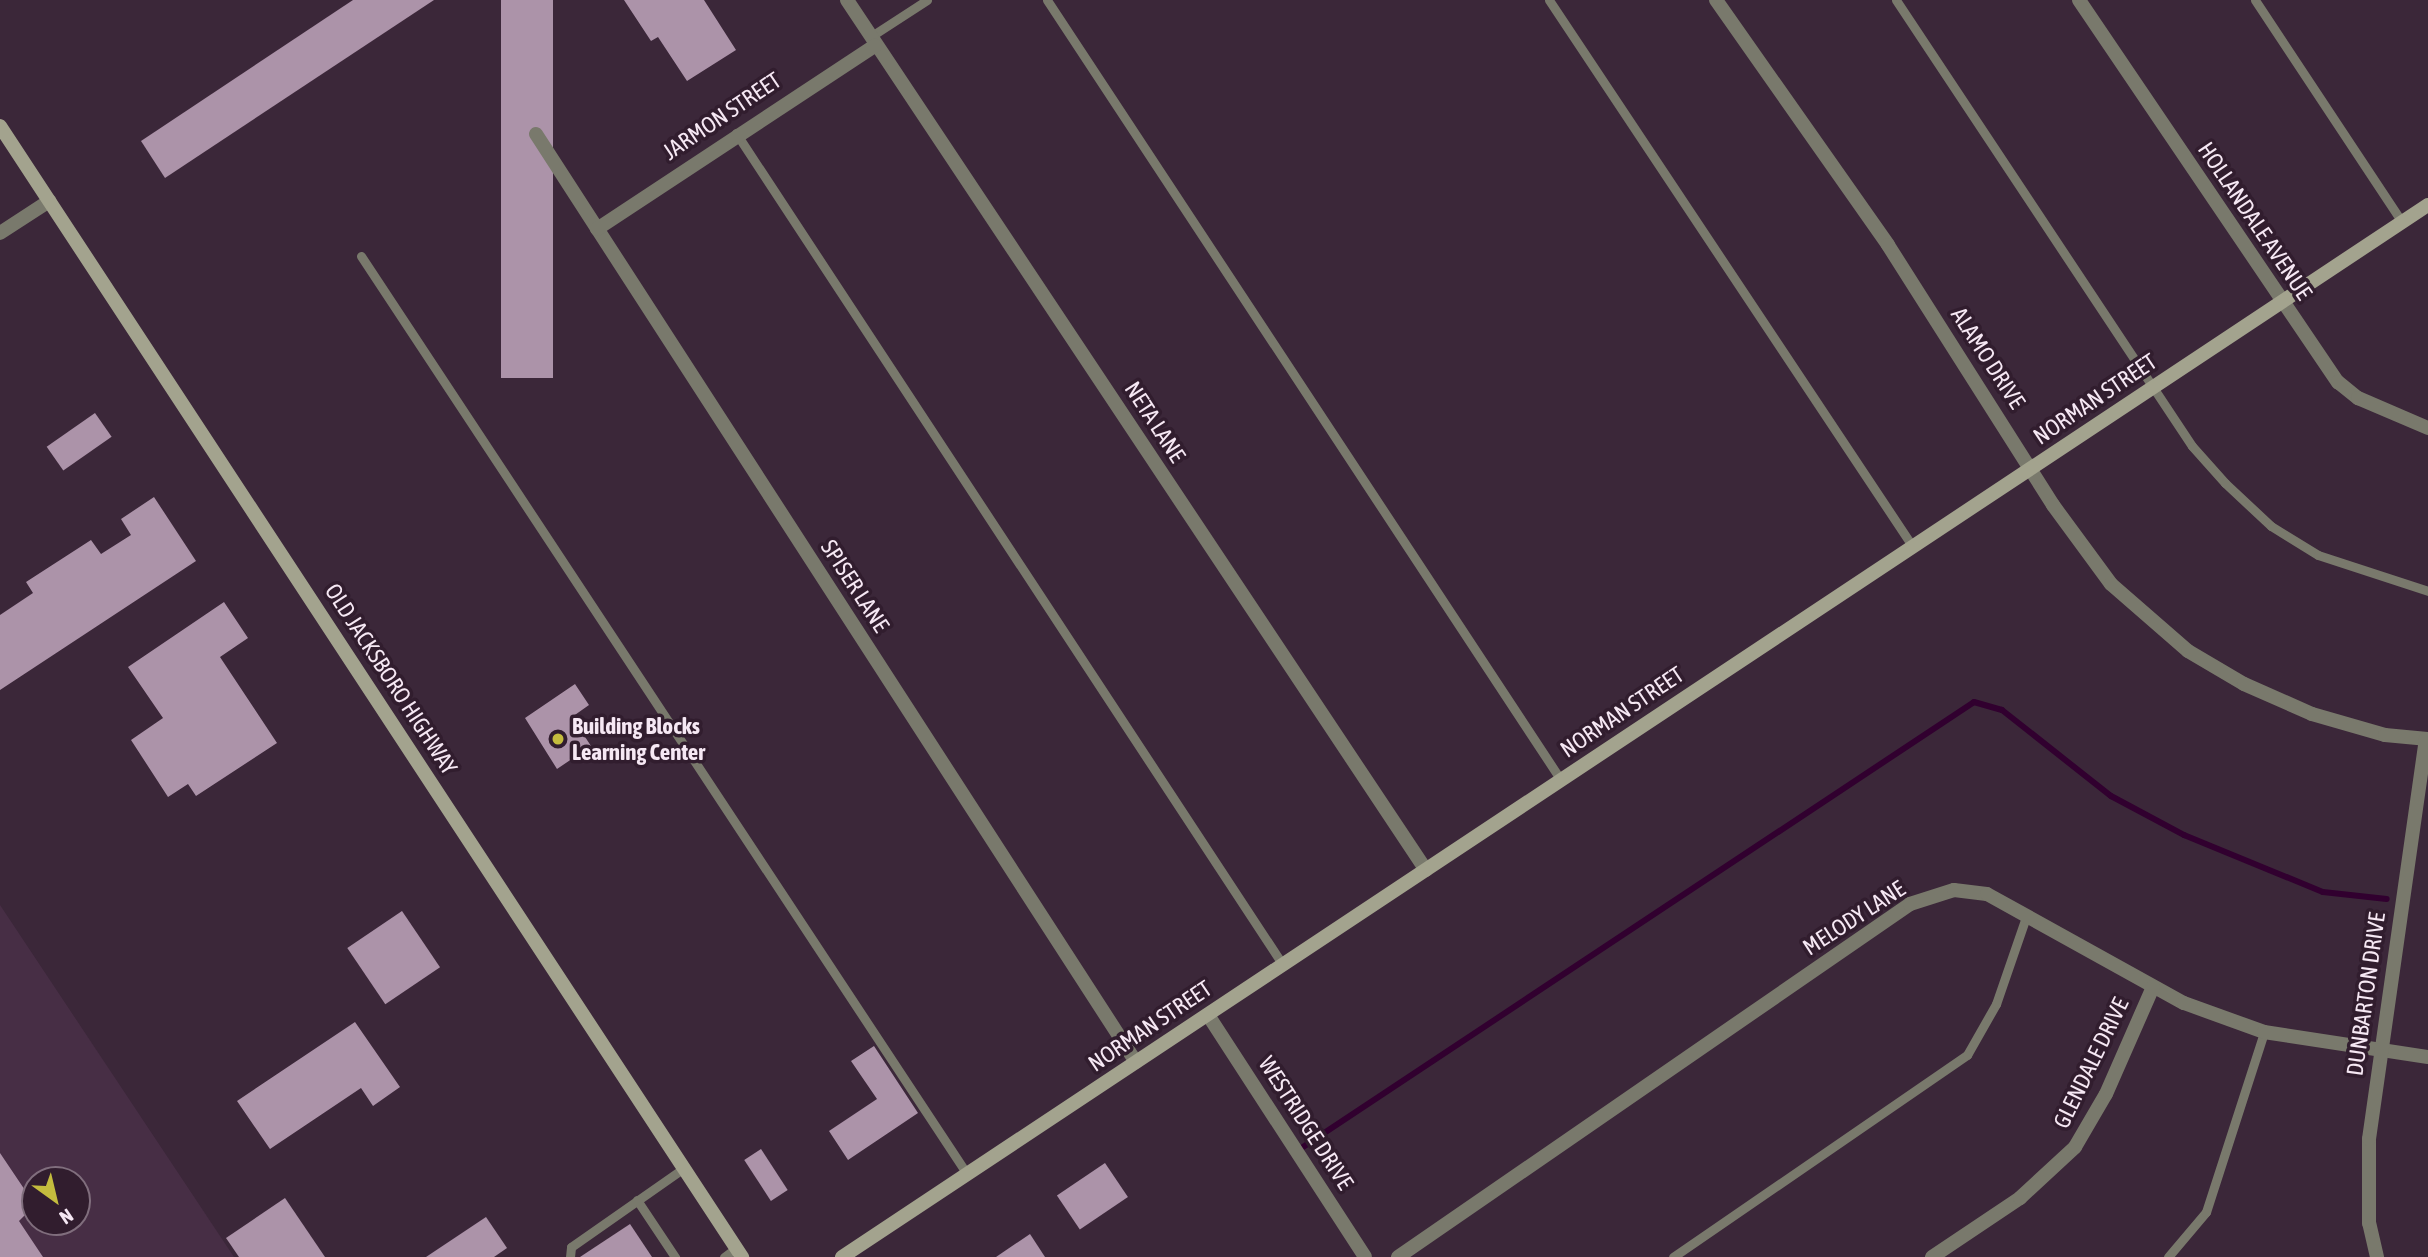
<!DOCTYPE html>
<html>
<head>
<meta charset="utf-8">
<style>
  body { margin:0 }
  #map { position:relative; width:2428px; height:1257px; overflow:hidden; background:#3b2739; font-family:"Asap Condensed",sans-serif }
  div>[style] { position:absolute }
  [style*='--x'] { left:calc(var(--x)*1px); top:calc(var(--y)*1px); width:calc(var(--w)*1px); rotate:calc(var(--a)*1deg) }
  .built>* { inset:0; background:#472e45 }
  .stream>* { height:6px; margin:-3px; padding:0 3px; transform-origin:3px; border-radius:3px; background:#31002f }
  .building>* { inset:0; background:#ac93a9; transform-origin:0 0 }
  .lane>* { height:9px; margin:-4.5px; padding:0 4.5px; transform-origin:4.5px; border-radius:4.5px; background:#79796c }
  .street>* { height:14px; margin:-7px; padding:0 7px; transform-origin:7px; border-radius:7px; background:#79796c }
  .secondary>* { height:14px; margin:-7px; padding:0 7px; transform-origin:7px; border-radius:7px; background:#a3a38e }
  .dots>* { width:19px; height:19px; translate:-50% -50%; box-sizing:border-box; border:4px solid #311d2e; border-radius:50% }
  span { translate:-50% -50%; white-space:nowrap; text-align:center; line-height:1.15; -webkit-text-stroke:7px #311d2e; paint-order:stroke }
  .street-label { font-size:23px; color:#f6e8f4 }
  .poi-label { font-size:23px; color:#f6e8f4; font-weight:700 }
  .left { translate:0 -50%; text-align:left }
  .north { position:absolute; left:21px; top:1166px; width:70px; height:70px; box-sizing:border-box; background:#311d2e; border:2px solid #806e7d; border-radius:50%; rotate:146deg; font-size:19px; font-weight:700; line-height:28px; text-align:center; color:#f6e8f4 }
  .north::after { content:''; display:block; margin:auto; width:24px; height:32px; background:#c4bc3e; clip-path:polygon(50% 0,100% 100%,50% 72%,0 100%) }
</style>
</head>
<body>
<div id="map">
  <div class="built">
    <i style="clip-path:polygon(evenodd,0 905px,234px 1257px,0 1257px,0 905px,35px 1180px,77px 1180px,77px 1222px,35px 1222px,35px 1180px)"></i>
  </div>
  <div class="stream">
    <i style="--x:1297;--y:1151;--w:812;--a:-33.55"></i>
    <i style="--x:1974;--y:702;--w:29;--a:16"></i>
    <i style="--x:2002;--y:710;--w:139;--a:38.3"></i>
    <i style="--x:2111;--y:796;--w:83;--a:28.1"></i>
    <i style="--x:2184;--y:835;--w:150;--a:22.3"></i>
    <i style="--x:2323;--y:892;--w:64;--a:6.2"></i>
  </div>
  <div class="building">
    <i style="clip-path:polygon(353px 0,434px 0,165px 178px,141px 141px)"></i>
    <i style="left:501px;top:0;width:52px;height:378px"></i>
    <i style="clip-path:polygon(624px 0,704px 0,736px 50px,687px 81px,658px 37px,651px 41px)"></i>
    <i style="left:95px;top:413px;width:29px;height:59px;rotate:55deg"></i>
    <i style="clip-path:polygon(154px 497px,196px 561px,0 690px,0 615px,33px 593px,26px 582px,91px 540px,101px 554px,131px 535px,121px 519px)"></i>
    <i style="clip-path:polygon(224px 602px,248px 638px,220px 657px,277px 743px,196px 796px,188px 784px,168px 797px,131px 740px,163px 718px,128px 667px)"></i>
    <i style="clip-path:polygon(575px 684px,589px 705px,572px 717px,591px 746px,557px 769px,525px 718px)"></i>
    <i style="left:402px;top:911px;width:68px;height:66px;rotate:56deg"></i>
    <i style="clip-path:polygon(355px 1022px,400px 1087px,373px 1106px,361px 1088px,270px 1149px,237px 1101px)"></i>
    <i style="clip-path:polygon(874px 1046px,918px 1113px,848px 1160px,829px 1131px,877px 1099px,851px 1061px)"></i>
    <i style="left:761px;top:1149px;width:49px;height:20px;rotate:57deg"></i>
    <i style="clip-path:polygon(0 1153px,35px 1205px,19px 1221px,43px 1257px,0 1257px)"></i>
    <i style="left:1105px;top:1163px;width:41px;height:58px;rotate:56deg"></i>
    <i style="clip-path:polygon(285px 1198px,325px 1257px,239px 1257px,226px 1238px)"></i>
    <i style="clip-path:polygon(486px 1217px,507px 1248px,494px 1257px,426px 1257px)"></i>
    <i style="clip-path:polygon(630px 1224px,652px 1257px,580px 1257px)"></i>
    <i style="clip-path:polygon(1030px 1234px,1045px 1257px,996px 1257px)"></i>
  </div>
  <div class="lane">
    <i style="--x:1047;--y:0;--w:934;--a:56.62"></i>
    <i style="--x:1549;--y:0;--w:657;--a:56.36"></i>
    <i style="--x:1896;--y:0;--w:535;--a:56.43"></i>
    <i style="--x:2192;--y:446;--w:50;--a:48.3"></i>
    <i style="--x:2225;--y:483;--w:63;--a:43.1"></i>
    <i style="--x:2271;--y:526;--w:55;--a:31.7"></i>
    <i style="--x:2318;--y:555;--w:116;--a:18.1"></i>
    <i style="--x:2255;--y:0;--w:266;--a:56.5"></i>
    <i style="--x:870;--y:37;--w:68;--a:-33"></i>
    <i style="--x:736;--y:133;--w:996;--a:56.68"></i>
    <i style="--x:361;--y:256;--w:1100;--a:56.57"></i>
    <i style="--x:637;--y:1200;--w:69;--a:56.3"></i>
    <i style="--x:570;--y:1257;--w:10;--a:-84"></i>
    <i style="--x:571;--y:1247;--w:138;--a:-35"></i>
    <i style="--x:724;--y:1257;--w:15;--a:-37"></i>
    <i style="--x:1673;--y:1257;--w:357;--a:-34.5"></i>
    <i style="--x:1967;--y:1055;--w:59;--a:-60.4"></i>
    <i style="--x:1996;--y:1004;--w:95;--a:-71"></i>
    <i style="--x:2168;--y:1257;--w:59;--a:-49.8"></i>
    <i style="--x:2206;--y:1212;--w:189;--a:-72.1"></i>
  </div>
  <div class="street">
    <i style="--x:847;--y:0;--w:1045;--a:56.36"></i>
    <i style="--x:1716;--y:0;--w:299;--a:54.9"></i>
    <i style="--x:1888;--y:245;--w:308;--a:57.6"></i>
    <i style="--x:2053;--y:505;--w:98;--a:53.7"></i>
    <i style="--x:2111;--y:584;--w:102;--a:41"></i>
    <i style="--x:2188;--y:651;--w:65;--a:30.5"></i>
    <i style="--x:2244;--y:684;--w:74;--a:23.8"></i>
    <i style="--x:2312;--y:714;--w:76;--a:16"></i>
    <i style="--x:2385;--y:735;--w:43;--a:5.3"></i>
    <i style="--x:2079;--y:0;--w:462;--a:55.9"></i>
    <i style="--x:2338;--y:382;--w:26;--a:39"></i>
    <i style="--x:2358;--y:398;--w:76;--a:23.2"></i>
    <i style="--x:536;--y:134;--w:1105;--a:57.12"></i>
    <i style="--x:597;--y:229;--w:333;--a:-33.4"></i>
    <i style="--x:0;--y:233;--w:59;--a:-33.1"></i>
    <i style="--x:1208;--y:1015;--w:288;--a:57"></i>
    <i style="--x:1398;--y:1257;--w:622;--a:-34.58"></i>
    <i style="--x:1910;--y:904;--w:46;--a:-17.7"></i>
    <i style="--x:1954;--y:890;--w:33;--a:7"></i>
    <i style="--x:1987;--y:894;--w:225;--a:29"></i>
    <i style="--x:2184;--y:1003;--w:85;--a:19.9"></i>
    <i style="--x:2264;--y:1032;--w:166;--a:8.7"></i>
    <i style="--x:1932;--y:1257;--w:106;--a:-33.8"></i>
    <i style="--x:2020;--y:1198;--w:75;--a:-42.8"></i>
    <i style="--x:2075;--y:1147;--w:61;--a:-59.7"></i>
    <i style="--x:2106;--y:1094;--w:117;--a:-66.3"></i>
    <i style="--x:2377;--y:1257;--w:35;--a:-103"></i>
    <i style="--x:2369;--y:1223;--w:84;--a:-90"></i>
    <i style="--x:2369;--y:1139;--w:404;--a:-81.9"></i>
  </div>
  <div class="secondary">
    <i style="--x:0;--y:126;--w:1353;--a:56.73"></i>
    <i style="--x:842;--y:1257;--w:1903;--a:-33.56"></i>
  </div>
  <div class="dots">
    <i style="left:558px;top:739px;background:#c4bc3e"></i>
  </div>
  <div class="street-label">
    <span style="left:722px;top:116px;rotate:-34deg">JARMON STREET</span>
    <span style="left:2255px;top:221px;rotate:56deg">HOLLANDALE AVENUE</span>
    <span style="left:1988px;top:358px;rotate:57deg">ALAMO DRIVE</span>
    <span style="left:2095px;top:399px;rotate:-34deg">NORMAN STREET</span>
    <span style="left:1155px;top:422px;rotate:57deg">NETA LANE</span>
    <span style="left:855px;top:586px;rotate:57deg">SPISER LANE</span>
    <span style="left:391px;top:679px;rotate:57deg">OLD JACKSBORO HIGHWAY</span>
    <span style="left:1622px;top:712px;rotate:-34deg">NORMAN STREET</span>
    <span style="left:1854px;top:918px;rotate:-33deg">MELODY LANE</span>
    <span style="left:2366px;top:994px;rotate:-82deg">DUNBARTON DRIVE</span>
    <span style="left:1150px;top:1026px;rotate:-34deg">NORMAN STREET</span>
    <span style="left:2091px;top:1063px;rotate:-64deg">GLENDALE DRIVE</span>
    <span style="left:1306px;top:1123px;rotate:57deg">WESTRIDGE DRIVE</span>
  </div>
  <div class="poi-label">
    <span class="left" style="left:572px;top:739px">Building Blocks<br>Learning Center</span>
  </div>
  <div class="north">N</div>
</div>
</body>
</html>
